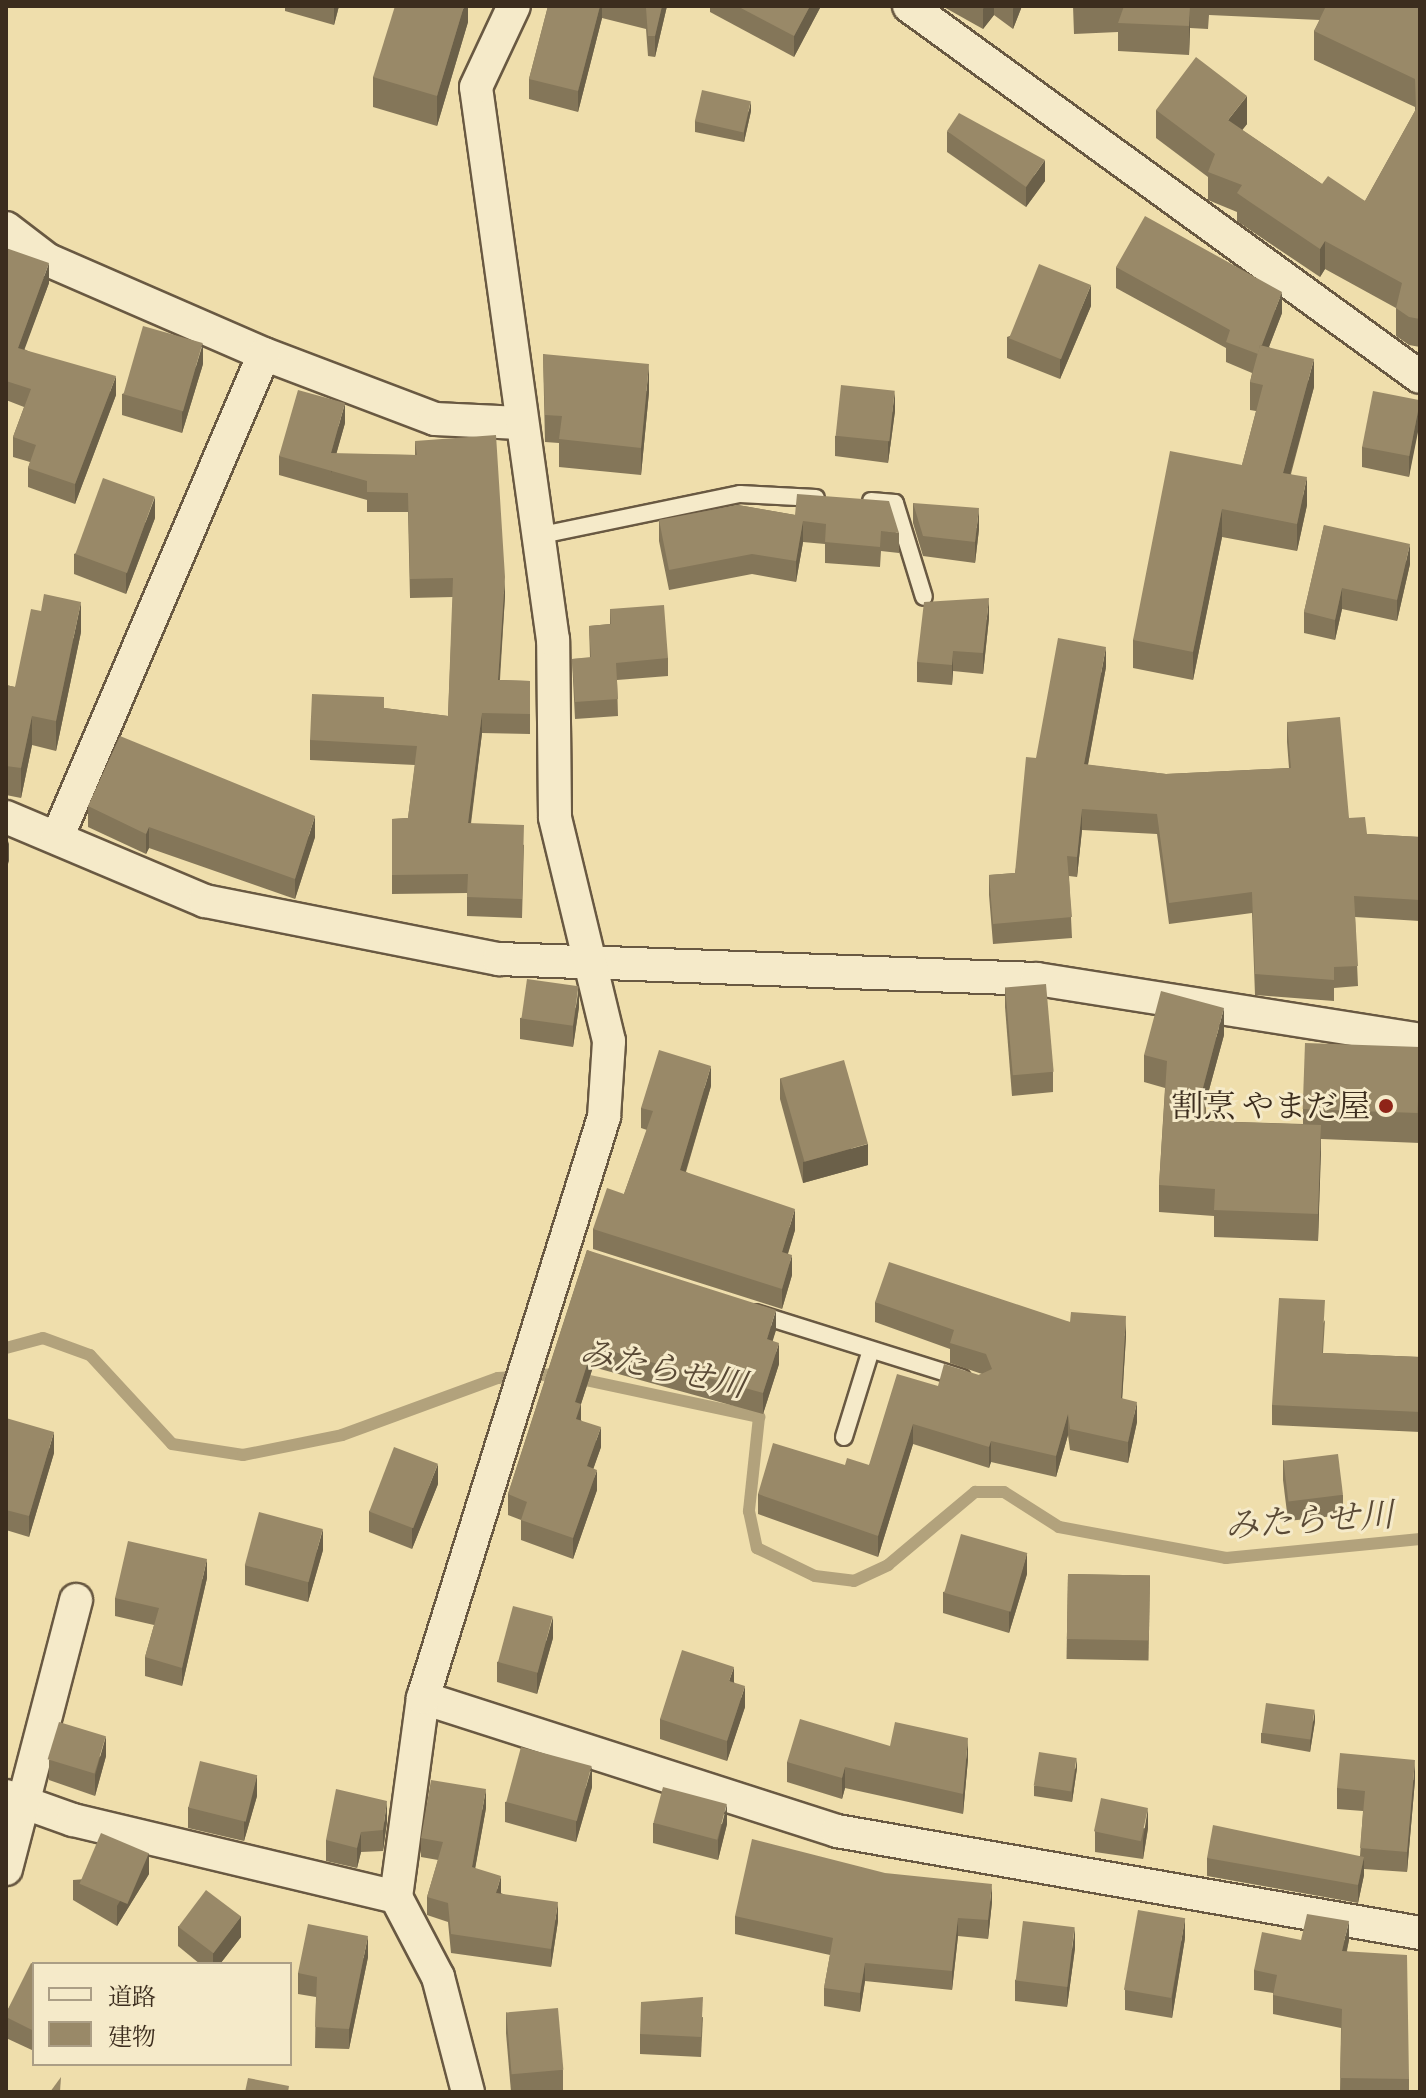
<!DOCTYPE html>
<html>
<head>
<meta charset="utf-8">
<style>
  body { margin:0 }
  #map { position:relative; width:1426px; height:2098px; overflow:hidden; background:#efdeac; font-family:"EB Garamond","Noto Serif JP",serif }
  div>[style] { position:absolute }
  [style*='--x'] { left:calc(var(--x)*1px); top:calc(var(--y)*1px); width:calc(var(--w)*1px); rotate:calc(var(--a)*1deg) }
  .stream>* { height:12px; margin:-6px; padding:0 6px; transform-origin:6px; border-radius:6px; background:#b2a27c }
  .roads { filter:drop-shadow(2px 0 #695942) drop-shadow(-2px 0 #695942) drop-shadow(0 2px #695942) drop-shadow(0 -2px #695942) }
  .service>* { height:16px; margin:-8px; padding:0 8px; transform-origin:8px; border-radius:8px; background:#f5eac9 }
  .minor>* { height:32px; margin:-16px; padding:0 16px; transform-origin:16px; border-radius:16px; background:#f5eac9 }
  .wall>* { inset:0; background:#847659; transform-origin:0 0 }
  .shaded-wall>* { inset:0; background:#6b6049 }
  .building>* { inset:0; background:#998968; transform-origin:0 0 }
  .dots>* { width:22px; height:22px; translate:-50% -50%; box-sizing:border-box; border:4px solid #f5eac9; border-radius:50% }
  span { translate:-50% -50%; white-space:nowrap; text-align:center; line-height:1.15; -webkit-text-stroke:6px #f5eac9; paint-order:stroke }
  .poi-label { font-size:32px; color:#3c2d1e }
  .right { translate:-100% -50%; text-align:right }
  .water-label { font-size:34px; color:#5a4a36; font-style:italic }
  .frame { position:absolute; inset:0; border:8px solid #3c2d1e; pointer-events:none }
  .legend { position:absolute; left:32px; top:1962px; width:260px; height:104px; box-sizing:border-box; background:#f5eac9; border:2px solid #ab9e85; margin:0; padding:10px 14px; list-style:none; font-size:24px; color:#3c2d1e }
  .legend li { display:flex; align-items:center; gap:16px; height:40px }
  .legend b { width:40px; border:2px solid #ab9e85 }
</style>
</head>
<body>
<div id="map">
  <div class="stream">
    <i style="--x:6;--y:1348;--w:38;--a:-15"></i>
    <i style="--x:43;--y:1338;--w:50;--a:19.9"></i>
    <i style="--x:90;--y:1355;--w:121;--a:47.3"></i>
    <i style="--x:172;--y:1444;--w:72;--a:8.8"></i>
    <i style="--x:243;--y:1455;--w:101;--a:-11.4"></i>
    <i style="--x:342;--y:1435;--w:166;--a:-20.1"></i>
    <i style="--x:498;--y:1378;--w:59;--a:-3.9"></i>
    <i style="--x:557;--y:1374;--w:207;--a:12"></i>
    <i style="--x:759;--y:1417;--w:95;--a:96.1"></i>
    <i style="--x:749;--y:1511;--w:38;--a:78"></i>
    <i style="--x:757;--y:1548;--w:64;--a:25.8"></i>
    <i style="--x:815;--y:1576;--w:39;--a:7"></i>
    <i style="--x:854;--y:1581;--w:38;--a:-25"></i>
    <i style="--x:888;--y:1565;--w:114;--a:-40"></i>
    <i style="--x:975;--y:1492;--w:29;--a:0"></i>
    <i style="--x:1004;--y:1492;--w:65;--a:32.5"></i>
    <i style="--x:1059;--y:1527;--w:170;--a:10.5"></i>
    <i style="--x:1226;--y:1558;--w:195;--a:-5.6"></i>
  </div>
  <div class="roads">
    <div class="service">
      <i style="--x:871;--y:501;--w:24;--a:5"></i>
      <i style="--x:895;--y:503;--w:98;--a:72.9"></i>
      <i style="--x:537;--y:536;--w:207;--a:-11.7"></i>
      <i style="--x:740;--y:494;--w:76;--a:3"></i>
      <i style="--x:755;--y:1313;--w:217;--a:17.4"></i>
      <i style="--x:844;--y:1437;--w:91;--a:-72.8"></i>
    </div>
    <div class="minor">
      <i style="--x:909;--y:6;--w:631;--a:35.98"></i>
      <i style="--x:6;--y:228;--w:53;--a:37.3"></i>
      <i style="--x:48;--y:260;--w:236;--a:23.5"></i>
      <i style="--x:264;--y:354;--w:183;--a:20.8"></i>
      <i style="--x:435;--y:419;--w:85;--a:2.7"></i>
      <i style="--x:6;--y:817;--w:216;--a:22.9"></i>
      <i style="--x:205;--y:901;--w:300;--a:11.2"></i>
      <i style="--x:499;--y:959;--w:538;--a:2.13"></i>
      <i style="--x:1037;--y:979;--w:388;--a:9"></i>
      <i style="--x:57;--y:838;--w:526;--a:-66.84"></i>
      <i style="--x:423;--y:1698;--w:435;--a:17.8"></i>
      <i style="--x:837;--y:1831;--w:592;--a:9.92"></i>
      <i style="--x:6;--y:1796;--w:71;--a:19.7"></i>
      <i style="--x:73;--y:1820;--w:332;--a:13.4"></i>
      <i style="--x:6;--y:1869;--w:278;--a:-75.4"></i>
      <i style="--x:468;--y:2092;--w:119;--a:-104.6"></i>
      <i style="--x:438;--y:1977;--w:90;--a:-117.7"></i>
      <i style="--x:396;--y:1897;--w:201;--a:-82.3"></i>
      <i style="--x:423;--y:1698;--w:609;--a:-72.7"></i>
      <i style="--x:604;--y:1117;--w:76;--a:-86.2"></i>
      <i style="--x:609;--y:1041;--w:230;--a:-103.6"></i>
      <i style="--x:555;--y:817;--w:177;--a:-90.6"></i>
      <i style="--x:553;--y:640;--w:558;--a:-97.93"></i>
      <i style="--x:476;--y:87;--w:89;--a:-64.9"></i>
    </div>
  </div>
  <div class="wall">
    <i style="clip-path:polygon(285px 6px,339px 6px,334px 25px,285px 11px)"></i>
    <i style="clip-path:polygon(468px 6px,468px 22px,437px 126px,373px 107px,373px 77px)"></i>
    <i style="clip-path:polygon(548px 6px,667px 6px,655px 57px,648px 56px,646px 29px,602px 18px,578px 112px,529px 99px,529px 79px)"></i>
    <i style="clip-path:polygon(710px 6px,821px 6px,794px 57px,710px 12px)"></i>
    <i style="clip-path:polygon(942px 6px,1022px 6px,1013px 29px,994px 15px,983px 29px)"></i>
    <i style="clip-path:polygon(1073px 6px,1420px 6px,1420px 347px,1409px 345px,1396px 336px,1396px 308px,1325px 269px,1320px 277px,1250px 230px,1237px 221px,1237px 212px,1208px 200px,1208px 177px,1156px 138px,1156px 110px,1247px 124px,1242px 130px,1322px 184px,1365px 201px,1415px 111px,1415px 107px,1314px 60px,1314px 31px,1320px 20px,1209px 15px,1208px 29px,1190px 28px,1189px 55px,1118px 51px,1118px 32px,1074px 34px)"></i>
    <i style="clip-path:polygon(751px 111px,744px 142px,695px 132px,695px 121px)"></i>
    <i style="clip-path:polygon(947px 131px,1045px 181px,1026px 207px,947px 152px)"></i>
    <i style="clip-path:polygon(6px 248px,49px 283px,24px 349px,116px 395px,75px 504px,28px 487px,28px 468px,30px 462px,13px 457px,13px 437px,24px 407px,6px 400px)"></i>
    <i style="clip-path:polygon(1116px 267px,1282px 313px,1269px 347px,1314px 387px,1291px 474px,1307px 505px,1297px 551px,1222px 537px,1193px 680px,1133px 668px,1133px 640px,1242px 465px,1256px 411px,1250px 410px,1250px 382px,1252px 373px,1226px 362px,1226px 348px,1116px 288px)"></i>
    <i style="clip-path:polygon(1091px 306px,1060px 379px,1007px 358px,1007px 337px)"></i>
    <i style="clip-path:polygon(543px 354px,649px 392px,641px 475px,559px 467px,559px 443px,545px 442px)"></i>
    <i style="clip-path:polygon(203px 364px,182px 433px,122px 415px,122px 394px)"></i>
    <i style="clip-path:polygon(1420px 400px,1409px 477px,1362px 467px,1362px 447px)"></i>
    <i style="clip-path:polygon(895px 411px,888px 463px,835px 456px,835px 436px)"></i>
    <i style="clip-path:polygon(345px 423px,336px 454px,415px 455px,415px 441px,505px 596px,500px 680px,530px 681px,530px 734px,482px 733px,471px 824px,524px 845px,522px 918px,467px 916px,467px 893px,392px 894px,392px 819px,408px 818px,415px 765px,310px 760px,310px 740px,384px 708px,448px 716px,453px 597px,410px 598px,408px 512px,367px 512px,367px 500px,279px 475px,279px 456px)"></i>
    <i style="clip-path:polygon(913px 503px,979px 529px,975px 563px,923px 556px,913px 523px)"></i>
    <i style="clip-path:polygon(738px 505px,899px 533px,899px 553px,881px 551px,880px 567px,825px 563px,825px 544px,803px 542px,796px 582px,752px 574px,669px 590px,659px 541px,659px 520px)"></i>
    <i style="clip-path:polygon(155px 518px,126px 594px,74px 574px,74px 554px)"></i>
    <i style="clip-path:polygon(1324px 525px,1410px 564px,1397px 621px,1342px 609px,1335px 640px,1304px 633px,1304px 612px)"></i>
    <i style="clip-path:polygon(610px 609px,668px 658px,668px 676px,617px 680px,618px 716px,575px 719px,572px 659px,590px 658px,589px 626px,610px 624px)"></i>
    <i style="clip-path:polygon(989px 618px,983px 674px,953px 671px,952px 685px,917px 682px,917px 662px)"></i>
    <i style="clip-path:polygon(81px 632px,56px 751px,32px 745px,21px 798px,6px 795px,6px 685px,15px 687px)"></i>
    <i style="clip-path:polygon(1106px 667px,1088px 765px,1166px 774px,1289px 768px,1287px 742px,1287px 722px,1349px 818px,1367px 834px,1420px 837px,1420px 921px,1355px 917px,1358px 986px,1334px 988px,1334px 1001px,1255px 995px,1252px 913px,1169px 924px,1157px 834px,1082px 830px,1077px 877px,1069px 876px,1072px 938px,993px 944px,989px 895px,989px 875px,1015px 873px,1036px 758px)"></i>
    <i style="clip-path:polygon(88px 806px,315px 837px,295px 899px,149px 848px,146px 854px,88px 827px)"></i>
    <i style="clip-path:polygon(1005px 987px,1053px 1072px,1053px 1092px,1012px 1096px,1005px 1007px)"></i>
    <i style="clip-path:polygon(579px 1007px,573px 1047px,520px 1039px,520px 1018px)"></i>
    <i style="clip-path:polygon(1224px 1035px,1206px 1101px,1206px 1121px,1303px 1124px,1303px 1109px,1420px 1047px,1420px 1143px,1321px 1139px,1318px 1241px,1214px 1237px,1214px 1216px,1159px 1212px,1159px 1185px,1165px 1088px,1144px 1082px,1144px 1055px)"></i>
    <i style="clip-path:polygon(780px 1078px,868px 1165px,803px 1183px,780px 1099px)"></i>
    <i style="clip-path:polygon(711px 1086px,686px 1172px,795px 1230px,788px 1254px,792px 1275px,782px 1309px,593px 1249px,593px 1229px,624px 1194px,647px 1130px,641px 1128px,641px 1108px)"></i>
    <i style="clip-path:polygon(587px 1250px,776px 1330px,772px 1341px,779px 1364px,763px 1414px,593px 1367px,581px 1404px,581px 1420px,601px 1447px,593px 1469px,597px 1490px,573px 1559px,521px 1540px,521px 1520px,508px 1515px,508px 1494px)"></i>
    <i style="clip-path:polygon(875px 1302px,1070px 1322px,1126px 1336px,1122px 1398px,1137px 1422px,1128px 1463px,1070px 1450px,1068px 1435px,1056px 1477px,991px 1462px,989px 1468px,913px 1444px,878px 1557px,758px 1514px,758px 1494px,845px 1465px,869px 1465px,938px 1386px,982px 1374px,950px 1363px,950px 1349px,875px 1322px)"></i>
    <i style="clip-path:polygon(1325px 1320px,1323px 1353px,1420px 1357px,1420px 1432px,1272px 1425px,1272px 1405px)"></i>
    <i style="clip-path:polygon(6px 1418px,54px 1453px,29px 1537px,6px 1530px)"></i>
    <i style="clip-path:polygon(1283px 1460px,1343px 1495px,1343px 1515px,1288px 1521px,1283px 1480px)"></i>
    <i style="clip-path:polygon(438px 1484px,412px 1549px,369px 1532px,369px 1511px)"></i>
    <i style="clip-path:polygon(323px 1550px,308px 1602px,245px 1585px,245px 1565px)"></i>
    <i style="clip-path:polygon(1027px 1574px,1009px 1633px,943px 1613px,943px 1592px)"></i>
    <i style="left:1068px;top:1574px;width:82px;height:85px;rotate:1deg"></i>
    <i style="clip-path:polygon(207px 1578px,182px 1686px,145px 1676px,145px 1657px,154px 1625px,115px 1616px,115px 1598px)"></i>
    <i style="clip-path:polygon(553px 1638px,537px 1694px,497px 1682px,497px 1662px)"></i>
    <i style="clip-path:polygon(734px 1682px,745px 1707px,727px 1761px,660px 1739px,660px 1719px)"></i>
    <i style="clip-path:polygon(1315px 1721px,1310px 1752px,1261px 1743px,1261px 1733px)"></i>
    <i style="clip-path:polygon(890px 1746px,968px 1759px,963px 1814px,845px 1788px,842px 1799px,787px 1782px,787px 1762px)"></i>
    <i style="clip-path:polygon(106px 1756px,95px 1796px,49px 1780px,49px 1760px)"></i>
    <i style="clip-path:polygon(1077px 1768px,1072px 1802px,1034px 1796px,1034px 1786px)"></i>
    <i style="clip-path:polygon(1415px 1780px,1407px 1872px,1364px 1869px,1364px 1875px,1358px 1903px,1207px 1876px,1207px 1858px,1360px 1856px,1363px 1811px,1337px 1809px,1337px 1788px)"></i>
    <i style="clip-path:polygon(592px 1787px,576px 1842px,505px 1822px,505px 1802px)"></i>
    <i style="clip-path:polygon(257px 1796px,244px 1841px,188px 1828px,188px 1807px)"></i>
    <i style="clip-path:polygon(486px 1808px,475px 1868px,501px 1893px,558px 1921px,551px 1967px,451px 1953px,448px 1922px,427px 1915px,427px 1897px,438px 1860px,421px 1857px,421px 1838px)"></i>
    <i style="clip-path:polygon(387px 1822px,383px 1851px,361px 1852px,357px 1868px,326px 1861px,326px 1840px)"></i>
    <i style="clip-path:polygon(653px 1823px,727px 1824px,718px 1860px,653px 1843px)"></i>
    <i style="clip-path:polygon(1148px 1828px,1143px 1859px,1095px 1852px,1095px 1831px)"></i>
    <i style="clip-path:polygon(149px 1874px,117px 1926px,73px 1900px,73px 1880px)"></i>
    <i style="clip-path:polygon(992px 1902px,988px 1939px,958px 1936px,952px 1990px,865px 1981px,860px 2012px,824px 2006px,824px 1988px,830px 1955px,735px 1934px,735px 1916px)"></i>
    <i style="clip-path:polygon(178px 1926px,241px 1937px,220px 1964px,200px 1964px,178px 1946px)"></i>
    <i style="clip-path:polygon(1185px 1938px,1172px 2018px,1125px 2010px,1125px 1990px)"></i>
    <i style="clip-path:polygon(1301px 1940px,1349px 1940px,1347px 1951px,1409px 2079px,1409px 2092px,1340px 2092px,1341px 2028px,1273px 2014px,1273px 1993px,1254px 1990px,1254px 1970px)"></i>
    <i style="clip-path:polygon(1075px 1948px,1067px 2007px,1015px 2001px,1015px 1980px)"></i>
    <i style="clip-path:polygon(368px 1957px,349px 2049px,315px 2048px,316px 1997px,298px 1994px,298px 1973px)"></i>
    <i style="clip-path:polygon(34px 1964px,34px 2051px,6px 2038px,6px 2013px)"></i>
    <i style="clip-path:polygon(506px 2012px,563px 2070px,563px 2090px,511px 2092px,506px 2033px)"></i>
    <i style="clip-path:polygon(703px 2017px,701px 2057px,640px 2054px,640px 2034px)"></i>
  </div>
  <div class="shaded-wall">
    <i style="clip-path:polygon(334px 6px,339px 6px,334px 25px)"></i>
    <i style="clip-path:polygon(464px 6px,468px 6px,468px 22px,437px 126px,437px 96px)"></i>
    <i style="clip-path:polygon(600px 6px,602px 6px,602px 18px,578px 112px,578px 91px)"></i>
    <i style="clip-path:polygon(662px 6px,667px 6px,655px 57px,655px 36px)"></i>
    <i style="clip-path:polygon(810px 6px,821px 6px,794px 57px,794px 36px)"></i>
    <i style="clip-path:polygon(985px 6px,994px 6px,994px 15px,983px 29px,983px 9px)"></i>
    <i style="clip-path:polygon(1014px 6px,1022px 6px,1013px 29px,1013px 9px)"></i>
    <i style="clip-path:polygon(1190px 6px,1190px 28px,1189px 55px,1189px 26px)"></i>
    <i style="clip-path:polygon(1247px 96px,1247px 124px,1228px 148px,1228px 120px)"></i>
    <i style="clip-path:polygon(751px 101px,751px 111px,744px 142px,744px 132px)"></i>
    <i style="clip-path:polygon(1045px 160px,1045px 181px,1026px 207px,1026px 187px)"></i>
    <i style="clip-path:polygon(1325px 241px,1325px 269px,1320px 277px,1320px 249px)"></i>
    <i style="clip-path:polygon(49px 263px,49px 283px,18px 367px,18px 348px)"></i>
    <i style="clip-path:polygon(1091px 285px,1091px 306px,1060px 379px,1060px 359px)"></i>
    <i style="clip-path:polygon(1282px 292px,1282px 313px,1258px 375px,1258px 354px)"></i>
    <i style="clip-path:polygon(203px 343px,203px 364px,182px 433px,182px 413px)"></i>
    <i style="clip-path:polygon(1314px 359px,1314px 387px,1283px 500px,1283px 473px)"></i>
    <i style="clip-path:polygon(649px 364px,649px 392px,641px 475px,641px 448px)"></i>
    <i style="clip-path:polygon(116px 376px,116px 395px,75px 504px,75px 484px)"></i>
    <i style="clip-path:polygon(895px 391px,895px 411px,888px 463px,888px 443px)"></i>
    <i style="clip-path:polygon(1420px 401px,1420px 422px,1409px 477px,1409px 457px)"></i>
    <i style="clip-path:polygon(345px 403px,345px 423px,331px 473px,331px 453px)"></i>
    <i style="clip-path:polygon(1307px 477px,1307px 505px,1297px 551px,1297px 524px)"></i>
    <i style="clip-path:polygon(155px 497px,155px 518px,126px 594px,126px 574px)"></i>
    <i style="clip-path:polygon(979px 508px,979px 529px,975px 563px,975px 542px)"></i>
    <i style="clip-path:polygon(1222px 509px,1222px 537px,1193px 680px,1193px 652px)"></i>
    <i style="clip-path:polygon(803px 521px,803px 542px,796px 582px,796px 561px)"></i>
    <i style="clip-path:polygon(1410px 544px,1410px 564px,1397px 621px,1397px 600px)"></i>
    <i style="clip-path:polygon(505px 577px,505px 596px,498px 700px,498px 680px)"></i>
    <i style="clip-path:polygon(1342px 588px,1342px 609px,1335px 640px,1335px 620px)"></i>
    <i style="clip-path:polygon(989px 598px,989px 618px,983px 674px,983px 653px)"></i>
    <i style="clip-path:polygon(81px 602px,81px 632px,56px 751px,56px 721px)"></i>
    <i style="clip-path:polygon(1106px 647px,1106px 667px,1084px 785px,1084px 764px)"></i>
    <i style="clip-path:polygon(953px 651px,953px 671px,952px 685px,952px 665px)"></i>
    <i style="clip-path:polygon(482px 713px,482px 733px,468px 843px,468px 823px)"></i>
    <i style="clip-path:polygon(32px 716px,32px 745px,21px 798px,21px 768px)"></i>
    <i style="clip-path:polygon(1082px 809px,1082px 830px,1077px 877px,1077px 857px)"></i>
    <i style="clip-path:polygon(315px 816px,315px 837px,295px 899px,295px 879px)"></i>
    <i style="clip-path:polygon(149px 827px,149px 848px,146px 854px,146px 834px)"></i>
    <i style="clip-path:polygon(9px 841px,9px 861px,6px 870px,6px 850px)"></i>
    <i style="clip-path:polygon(579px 986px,579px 1007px,573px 1047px,573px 1026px)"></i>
    <i style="clip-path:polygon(1224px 1008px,1224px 1035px,1206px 1101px,1206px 1126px,1200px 1099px)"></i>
    <i style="clip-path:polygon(711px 1066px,711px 1086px,680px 1190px,680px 1170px)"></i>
    <i style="clip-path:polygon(1321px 1125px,1321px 1152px,1318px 1241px,1318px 1214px)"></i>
    <i style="clip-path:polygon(868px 1144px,868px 1165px,803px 1183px,803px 1162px)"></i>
    <i style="clip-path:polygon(795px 1209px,795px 1230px,782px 1272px,782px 1252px)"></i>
    <i style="clip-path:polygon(792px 1255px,792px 1275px,782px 1309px,782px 1289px)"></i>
    <i style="clip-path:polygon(776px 1310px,776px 1330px,767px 1360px,767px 1339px)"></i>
    <i style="clip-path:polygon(1126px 1316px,1126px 1336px,1121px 1419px,1121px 1398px)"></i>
    <i style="clip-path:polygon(779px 1343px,779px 1364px,763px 1414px,763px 1393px)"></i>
    <i style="clip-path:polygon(593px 1346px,593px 1367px,580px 1407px,581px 1404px,581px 1424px,576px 1439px,575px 1402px)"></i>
    <i style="clip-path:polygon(1137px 1402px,1137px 1422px,1128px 1463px,1128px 1442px)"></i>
    <i style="clip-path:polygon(1068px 1414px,1068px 1435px,1056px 1477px,1056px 1456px)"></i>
    <i style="clip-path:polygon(913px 1424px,913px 1444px,878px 1557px,878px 1536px)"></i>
    <i style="clip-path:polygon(601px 1427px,601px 1447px,587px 1487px,587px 1466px)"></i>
    <i style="clip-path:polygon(54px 1432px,54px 1453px,29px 1537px,29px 1516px)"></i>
    <i style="clip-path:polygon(991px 1441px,991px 1462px,989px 1468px,989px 1447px)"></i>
    <i style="clip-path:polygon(438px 1464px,438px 1484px,412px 1549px,412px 1528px)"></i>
    <i style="clip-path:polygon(597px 1470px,597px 1490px,573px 1559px,573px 1538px)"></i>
    <i style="clip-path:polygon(323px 1529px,323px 1550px,308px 1602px,308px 1582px)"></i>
    <i style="clip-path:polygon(1027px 1553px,1027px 1574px,1009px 1633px,1009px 1612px)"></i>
    <i style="clip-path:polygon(207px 1559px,207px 1578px,182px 1686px,182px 1668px)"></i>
    <i style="clip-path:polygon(553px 1617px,553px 1638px,537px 1694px,537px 1673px)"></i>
    <i style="clip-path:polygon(734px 1667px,734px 1688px,729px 1681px)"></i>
    <i style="clip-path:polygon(745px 1686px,745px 1707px,727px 1761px,727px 1741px)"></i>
    <i style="clip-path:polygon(1315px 1710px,1315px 1721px,1310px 1752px,1310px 1741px)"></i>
    <i style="clip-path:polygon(106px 1736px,106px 1756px,95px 1796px,95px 1775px)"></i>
    <i style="clip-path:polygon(968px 1738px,968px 1759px,963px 1814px,963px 1794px)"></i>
    <i style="clip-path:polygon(1077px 1758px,1077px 1768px,1072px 1802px,1072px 1792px)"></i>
    <i style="clip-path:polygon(1415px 1760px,1415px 1780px,1407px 1872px,1407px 1852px)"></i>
    <i style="clip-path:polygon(592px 1766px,592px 1787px,576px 1842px,576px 1822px)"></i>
    <i style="clip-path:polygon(845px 1767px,845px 1788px,842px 1799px,842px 1778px)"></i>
    <i style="clip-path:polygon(257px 1775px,257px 1796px,244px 1841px,244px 1821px)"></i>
    <i style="clip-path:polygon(486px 1789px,486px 1808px,472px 1886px,472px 1867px)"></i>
    <i style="clip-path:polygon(387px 1801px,387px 1822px,383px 1851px,383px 1830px)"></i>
    <i style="clip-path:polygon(727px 1804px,727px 1824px,718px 1860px,718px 1840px)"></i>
    <i style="clip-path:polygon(1148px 1808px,1148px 1828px,1143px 1859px,1143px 1839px)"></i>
    <i style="clip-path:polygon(361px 1832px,361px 1852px,357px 1868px,357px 1848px)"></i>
    <i style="clip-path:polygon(149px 1853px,149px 1874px,117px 1926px,117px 1906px)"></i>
    <i style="clip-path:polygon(1364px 1857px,1364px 1875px,1358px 1903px,1358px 1885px)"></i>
    <i style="clip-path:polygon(501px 1876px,501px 1894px,496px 1893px)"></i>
    <i style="clip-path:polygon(992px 1884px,992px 1902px,988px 1939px,988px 1920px)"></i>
    <i style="clip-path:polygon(558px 1902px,558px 1921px,551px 1967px,551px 1949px)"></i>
    <i style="clip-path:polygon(241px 1916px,241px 1937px,220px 1964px,213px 1964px,213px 1953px)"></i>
    <i style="clip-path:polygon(958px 1918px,958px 1936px,952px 1990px,952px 1971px)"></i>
    <i style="clip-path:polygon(1185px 1918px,1185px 1938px,1172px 2018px,1172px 1997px)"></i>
    <i style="clip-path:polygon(1349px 1921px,1349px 1940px,1342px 1970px,1342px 1951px)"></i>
    <i style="clip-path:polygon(1075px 1927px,1075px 1948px,1067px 2007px,1067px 1987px)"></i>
    <i style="clip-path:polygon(368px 1936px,368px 1957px,349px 2049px,349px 2029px)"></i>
    <i style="clip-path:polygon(865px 1963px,865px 1981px,860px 2012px,860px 1993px)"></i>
  </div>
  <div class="building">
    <i style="clip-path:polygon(395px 6px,464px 6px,437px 96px,373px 77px)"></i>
    <i style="clip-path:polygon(548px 6px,600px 6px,578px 91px,529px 79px)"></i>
    <i style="clip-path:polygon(637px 6px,662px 6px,655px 36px,648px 36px,646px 8px)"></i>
    <i style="clip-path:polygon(737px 6px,810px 6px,794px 36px)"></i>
    <i style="clip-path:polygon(1124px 6px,1190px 6px,1189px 26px,1118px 23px)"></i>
    <i style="clip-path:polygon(1326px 6px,1420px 6px,1420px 319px,1409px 317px,1396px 308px,1402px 283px,1325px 241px,1320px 249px,1250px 202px,1237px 193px,1242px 185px,1208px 172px,1215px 154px,1156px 110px,1196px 57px,1247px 96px,1228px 120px,1322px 184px,1328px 176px,1365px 201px,1416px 109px,1415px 79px,1314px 31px)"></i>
    <i style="left:702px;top:90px;width:50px;height:32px;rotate:13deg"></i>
    <i style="clip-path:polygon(959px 113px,1045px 160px,1026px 187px,947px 131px)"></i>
    <i style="clip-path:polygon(1145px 216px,1282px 292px,1262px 345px,1260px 345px,1258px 354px,1226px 342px,1230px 330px,1116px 267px)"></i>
    <i style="clip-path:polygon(6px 248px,49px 263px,18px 348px,116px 376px,75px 484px,28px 468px,36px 445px,13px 437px,31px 389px,6px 381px)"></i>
    <i style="left:1039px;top:264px;width:56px;height:80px;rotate:22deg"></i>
    <i style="left:143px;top:326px;width:62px;height:71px;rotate:16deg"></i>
    <i style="clip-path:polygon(1260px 345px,1314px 359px,1283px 473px,1307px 477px,1297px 524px,1222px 509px,1193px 652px,1133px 640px,1170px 451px,1242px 465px,1263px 385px,1250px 382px)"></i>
    <i style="clip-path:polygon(543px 354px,649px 364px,641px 448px,559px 439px,562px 416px,545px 415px)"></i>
    <i style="left:841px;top:385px;width:54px;height:51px;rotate:6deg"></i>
    <i style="clip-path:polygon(298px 390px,345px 403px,331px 453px,417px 455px,415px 441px,496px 435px,505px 577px,498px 680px,530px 681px,530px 714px,482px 713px,468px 823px,524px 825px,522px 899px,467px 897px,468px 874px,392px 875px,392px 819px,408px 818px,417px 746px,310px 740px,312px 694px,384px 697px,384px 708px,448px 716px,453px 578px,410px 579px,408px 493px,367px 492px,367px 481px,279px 456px)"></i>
    <i style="left:1373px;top:391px;width:48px;height:57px;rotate:11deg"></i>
    <i style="left:103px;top:478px;width:55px;height:81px;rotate:20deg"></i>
    <i style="clip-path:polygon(797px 494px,889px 501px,899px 533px,881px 531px,880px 547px,825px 542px,826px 524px,803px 521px,796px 561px,752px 554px,669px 570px,659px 520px,738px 505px,795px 515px)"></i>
    <i style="clip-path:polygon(913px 503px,979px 508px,975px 542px,923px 536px)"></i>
    <i style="clip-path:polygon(1324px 525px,1410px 544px,1397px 600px,1342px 588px,1335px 620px,1304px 612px)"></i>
    <i style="clip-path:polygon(44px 594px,81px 602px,56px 721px,32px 716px,21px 768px,6px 766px,6px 685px,15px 687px,31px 609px,41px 611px)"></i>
    <i style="clip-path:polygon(989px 598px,983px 653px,953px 651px,952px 665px,917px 662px,924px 602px)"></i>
    <i style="clip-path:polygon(664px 605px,668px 658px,616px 663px,618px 699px,575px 702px,572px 659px,591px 657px,589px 626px,611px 624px,610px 609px)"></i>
    <i style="clip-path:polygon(1058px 638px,1106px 647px,1084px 764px,1166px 774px,1291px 768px,1287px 722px,1340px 717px,1349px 818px,1365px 817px,1367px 834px,1420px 837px,1420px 900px,1354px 896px,1358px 966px,1334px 967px,1334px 980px,1255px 974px,1252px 892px,1169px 903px,1157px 814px,1082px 809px,1077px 857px,1067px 856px,1072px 917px,993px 924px,989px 875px,1015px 873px,1026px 757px,1036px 758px)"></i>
    <i style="clip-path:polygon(120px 736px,315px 816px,295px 879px,149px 827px,146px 834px,88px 806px)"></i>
    <i style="left:527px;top:979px;width:52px;height:40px;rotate:8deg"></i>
    <i style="left:1046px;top:984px;width:88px;height:41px;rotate:85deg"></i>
    <i style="clip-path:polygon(1161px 991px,1224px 1008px,1200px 1099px,1206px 1100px,1205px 1121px,1321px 1125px,1318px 1214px,1214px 1210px,1215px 1189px,1159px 1185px,1167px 1061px,1144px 1055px)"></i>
    <i style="left:1305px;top:1043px;width:115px;height:66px;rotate:2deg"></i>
    <i style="clip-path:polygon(659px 1050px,711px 1066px,680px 1170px,795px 1209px,782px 1252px,792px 1255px,782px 1289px,593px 1229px,607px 1188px,624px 1194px,653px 1111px,641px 1108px)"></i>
    <i style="left:844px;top:1060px;width:87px;height:66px;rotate:74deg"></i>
    <i style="clip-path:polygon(587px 1250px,776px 1310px,767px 1339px,779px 1343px,763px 1393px,593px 1346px,575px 1402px,581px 1404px,576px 1419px,601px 1427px,587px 1466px,597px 1470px,573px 1538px,521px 1520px,527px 1502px,508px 1494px)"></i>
    <i style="clip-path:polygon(889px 1262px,1070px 1322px,1071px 1312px,1126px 1316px,1121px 1398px,1137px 1402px,1128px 1442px,1070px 1429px,1068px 1414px,1056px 1456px,991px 1441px,989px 1447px,913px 1424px,878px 1536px,758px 1494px,773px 1443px,845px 1465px,847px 1458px,869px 1465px,897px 1374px,938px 1386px,944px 1364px,979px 1375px,992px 1369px,986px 1354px,950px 1343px,954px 1330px,875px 1302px)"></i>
    <i style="clip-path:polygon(1279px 1298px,1325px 1300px,1322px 1353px,1420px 1357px,1420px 1412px,1272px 1405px)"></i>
    <i style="clip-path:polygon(6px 1418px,54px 1432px,29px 1516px,6px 1510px)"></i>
    <i style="left:394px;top:1447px;width:47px;height:69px;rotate:21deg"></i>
    <i style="left:1338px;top:1454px;width:41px;height:55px;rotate:83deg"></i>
    <i style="left:259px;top:1512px;width:66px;height:55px;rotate:15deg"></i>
    <i style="left:961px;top:1534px;width:69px;height:61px;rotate:16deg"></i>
    <i style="clip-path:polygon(128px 1541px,207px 1559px,182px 1668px,145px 1657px,159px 1608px,115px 1598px)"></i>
    <i style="left:1068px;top:1574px;width:82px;height:65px;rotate:1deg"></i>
    <i style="left:513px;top:1606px;width:41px;height:58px;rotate:15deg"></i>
    <i style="clip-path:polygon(682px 1650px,734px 1667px,729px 1681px,745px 1686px,727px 1741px,660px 1719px)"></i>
    <i style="left:1266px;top:1703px;width:49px;height:30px;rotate:8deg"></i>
    <i style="clip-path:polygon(800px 1719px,890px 1746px,895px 1722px,968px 1738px,963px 1794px,845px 1767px,842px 1778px,787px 1762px)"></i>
    <i style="left:59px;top:1722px;width:49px;height:39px;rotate:17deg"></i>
    <i style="left:521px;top:1747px;width:73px;height:57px;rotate:15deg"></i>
    <i style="left:1039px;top:1752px;width:38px;height:34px;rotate:9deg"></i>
    <i style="clip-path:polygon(1340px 1753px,1415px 1760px,1407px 1852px,1360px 1848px,1365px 1791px,1337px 1788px)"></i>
    <i style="left:200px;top:1761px;width:59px;height:48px;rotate:14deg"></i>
    <i style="clip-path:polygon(431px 1780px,486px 1789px,472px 1867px,501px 1876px,496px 1893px,558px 1902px,551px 1949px,451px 1934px,448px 1903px,427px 1897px,443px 1842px,421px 1838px)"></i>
    <i style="left:663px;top:1787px;width:66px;height:37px;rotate:15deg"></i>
    <i style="clip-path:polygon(336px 1789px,387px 1801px,383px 1830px,361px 1832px,357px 1848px,326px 1840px)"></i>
    <i style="left:1101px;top:1798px;width:48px;height:34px;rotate:12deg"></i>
    <i style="clip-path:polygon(1213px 1825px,1364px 1857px,1358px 1885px,1207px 1858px)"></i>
    <i style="left:101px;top:1833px;width:52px;height:55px;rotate:23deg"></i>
    <i style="clip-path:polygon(752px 1839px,885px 1873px,992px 1884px,988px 1920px,958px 1918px,952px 1971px,865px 1963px,860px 1993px,824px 1988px,833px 1938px,735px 1916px)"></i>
    <i style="left:206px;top:1890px;width:44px;height:46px;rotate:37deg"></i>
    <i style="left:1138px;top:1910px;width:48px;height:81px;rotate:10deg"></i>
    <i style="clip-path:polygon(1307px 1914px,1349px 1921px,1342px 1951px,1407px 1955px,1409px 2079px,1340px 2078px,1342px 2009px,1273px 1995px,1277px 1975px,1254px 1970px,1262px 1932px,1301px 1940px)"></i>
    <i style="left:1023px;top:1921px;width:52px;height:60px;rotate:7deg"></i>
    <i style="clip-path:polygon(308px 1924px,368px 1936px,349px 2029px,315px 2027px,317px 1977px,298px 1973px)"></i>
    <i style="clip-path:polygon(31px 1963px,34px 1964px,34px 2031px,6px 2017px,6px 2013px)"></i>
    <i style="clip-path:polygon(703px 1997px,701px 2037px,640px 2034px,641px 2002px)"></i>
    <i style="left:558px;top:2008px;width:62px;height:52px;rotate:85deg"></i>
    <i style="clip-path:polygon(61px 2077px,60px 2092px,50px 2092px)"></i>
    <i style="clip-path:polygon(248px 2078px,289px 2086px,288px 2092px,245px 2092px)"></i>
  </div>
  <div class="dots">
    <i style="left:1386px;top:1106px;background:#8f2418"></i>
  </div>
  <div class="poi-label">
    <span class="right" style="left:1370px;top:1106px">割烹 やまだ屋</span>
  </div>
  <div class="water-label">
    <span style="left:663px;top:1368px;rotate:12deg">みたらせ川</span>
    <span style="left:1309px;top:1520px;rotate:-4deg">みたらせ川</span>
  </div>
  <div class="frame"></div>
  <ul class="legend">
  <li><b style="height:10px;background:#f5eac9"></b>道路</li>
  <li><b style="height:22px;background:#998968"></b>建物</li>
  </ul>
</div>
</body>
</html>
